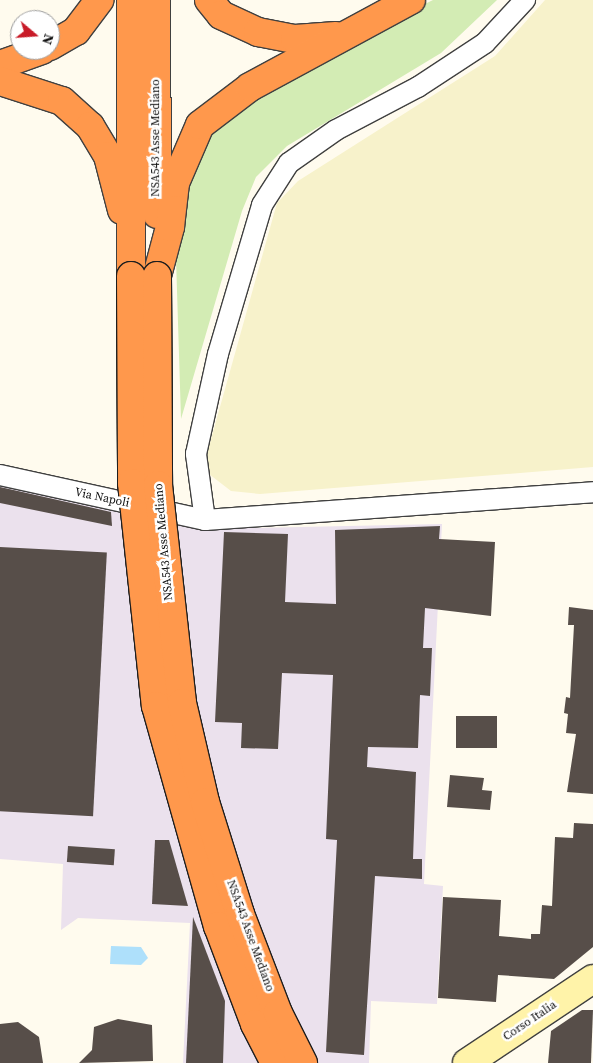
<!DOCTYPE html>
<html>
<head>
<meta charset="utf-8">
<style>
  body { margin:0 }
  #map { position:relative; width:593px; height:1063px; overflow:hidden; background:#fffbee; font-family:"Source Serif 4",serif }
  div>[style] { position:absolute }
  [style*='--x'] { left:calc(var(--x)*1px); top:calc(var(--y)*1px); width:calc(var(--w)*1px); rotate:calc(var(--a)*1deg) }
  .industrial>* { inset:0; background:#ebe1ed }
  .farmland>* { inset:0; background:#f7f2cb }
  .green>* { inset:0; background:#d3ecb4 }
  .water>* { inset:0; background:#aee0fb }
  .building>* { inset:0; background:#574e49; transform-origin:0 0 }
  .roads { filter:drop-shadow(1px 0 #404040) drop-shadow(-1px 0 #404040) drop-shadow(0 1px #404040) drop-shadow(0 -1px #404040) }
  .street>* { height:20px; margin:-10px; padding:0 10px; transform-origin:10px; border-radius:10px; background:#fff }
  .secondary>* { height:28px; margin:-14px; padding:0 14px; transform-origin:14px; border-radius:14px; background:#fff3a9 }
  .highway>* { height:28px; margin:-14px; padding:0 14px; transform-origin:14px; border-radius:14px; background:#ff984c }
  .bridges { filter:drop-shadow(1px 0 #1e1e1e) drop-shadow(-1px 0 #1e1e1e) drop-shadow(0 1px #1e1e1e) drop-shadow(0 -1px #1e1e1e) }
  .highway-bridge>* { height:28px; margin:-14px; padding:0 14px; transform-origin:14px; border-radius:14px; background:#ff984c }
  span { translate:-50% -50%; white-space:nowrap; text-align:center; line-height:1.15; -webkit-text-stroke:5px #fff; paint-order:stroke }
  .street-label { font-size:12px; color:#0d0d0d }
  .north { position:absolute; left:10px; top:10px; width:50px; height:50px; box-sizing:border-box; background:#fff; border:1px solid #9e9e9e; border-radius:50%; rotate:108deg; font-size:14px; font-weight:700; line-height:20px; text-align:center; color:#0d0d0d }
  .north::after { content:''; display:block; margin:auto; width:18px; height:22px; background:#c81b28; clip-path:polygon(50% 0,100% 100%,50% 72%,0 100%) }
</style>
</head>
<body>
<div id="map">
  <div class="industrial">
    <i style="clip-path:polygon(0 484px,201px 529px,442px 524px,424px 884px,443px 886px,437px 1004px,371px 1001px,369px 1063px,183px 1063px,190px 923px,78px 918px,61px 930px,63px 864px,0 859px)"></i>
  </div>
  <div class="farmland">
    <i style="clip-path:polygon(545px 0,593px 0,593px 467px,260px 494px,231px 491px,209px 474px,206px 457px,277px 203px,298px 181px,495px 56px)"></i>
  </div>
  <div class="green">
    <i style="clip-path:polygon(433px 0,497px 0,441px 53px,287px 146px,256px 177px,242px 211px,181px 419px,175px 227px,204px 131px,243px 94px)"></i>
  </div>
  <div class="water">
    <i style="clip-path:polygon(111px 946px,141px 947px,148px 958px,141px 965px,110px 964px)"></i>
  </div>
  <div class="building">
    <i style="clip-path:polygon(0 487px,111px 512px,112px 526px,0 503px)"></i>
    <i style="clip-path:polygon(440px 526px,439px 539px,495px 542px,491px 616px,425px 608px,423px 648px,432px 648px,430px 696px,420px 695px,418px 748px,368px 747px,367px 767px,416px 772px,413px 859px,422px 859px,422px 879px,375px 876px,364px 1055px,326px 1052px,337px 840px,326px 839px,333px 675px,282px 673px,278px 749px,241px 748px,242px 723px,215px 722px,224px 532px,288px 534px,285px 602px,336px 604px,335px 530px)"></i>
    <i style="left:0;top:547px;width:107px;height:264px;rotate:3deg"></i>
    <i style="clip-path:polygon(569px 607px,593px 610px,593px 794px,567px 792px,576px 734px,566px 733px,568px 714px,564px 713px,566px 697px,570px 698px,574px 625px,568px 625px)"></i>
    <i style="left:456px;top:716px;width:41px;height:32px"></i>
    <i style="clip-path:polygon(450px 775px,484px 778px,482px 790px,492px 791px,490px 810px,447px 807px)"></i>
    <i style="clip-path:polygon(574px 823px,593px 824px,593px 947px,554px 979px,498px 975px,496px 1002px,438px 998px,443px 897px,501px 900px,499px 936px,531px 939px,531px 934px,540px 934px,542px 905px,552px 906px,555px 837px,573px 838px)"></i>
    <i style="clip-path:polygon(155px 840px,169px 840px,188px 906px,152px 904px)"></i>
    <i style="left:68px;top:846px;width:47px;height:16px;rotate:4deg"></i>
    <i style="clip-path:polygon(193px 917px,225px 1001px,223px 1063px,186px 1063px)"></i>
    <i style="clip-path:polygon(582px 1010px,593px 1010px,591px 1063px,548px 1063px,551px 1031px)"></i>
    <i style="clip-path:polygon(118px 1019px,152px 1025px,153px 1061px,79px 1063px,92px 1050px,94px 1027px)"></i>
    <i style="clip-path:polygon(18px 1022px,39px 1037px,43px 1063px,0 1063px,0 1024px)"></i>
  </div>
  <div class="roads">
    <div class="street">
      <i style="--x:0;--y:475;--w:210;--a:12.4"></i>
      <i style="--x:205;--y:520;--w:389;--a:-4.1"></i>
      <i style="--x:205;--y:520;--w:67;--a:-97.8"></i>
      <i style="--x:196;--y:454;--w:102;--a:-77.6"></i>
      <i style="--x:218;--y:354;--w:155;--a:-73.5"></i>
      <i style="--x:262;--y:205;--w:50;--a:-57.3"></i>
      <i style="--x:289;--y:163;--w:57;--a:-35.1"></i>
      <i style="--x:336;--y:130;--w:93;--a:-27.7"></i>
      <i style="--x:418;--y:87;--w:80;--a:-33.3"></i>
      <i style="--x:485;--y:43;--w:59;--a:-47.1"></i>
    </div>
    <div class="secondary">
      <i style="--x:467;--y:1063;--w:151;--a:-33.7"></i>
    </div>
    <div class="highway">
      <i style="--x:156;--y:0;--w:214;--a:89.7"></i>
      <i style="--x:209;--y:0;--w:19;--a:51"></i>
      <i style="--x:221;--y:15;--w:41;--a:24.7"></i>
      <i style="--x:258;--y:32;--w:38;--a:11"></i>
      <i style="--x:295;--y:39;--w:41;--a:-4.2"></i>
      <i style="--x:50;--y:46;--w:30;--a:-30"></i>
      <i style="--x:76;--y:31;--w:39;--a:-53"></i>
      <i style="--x:0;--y:65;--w:45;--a:-19.7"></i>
      <i style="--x:0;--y:81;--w:65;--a:17.9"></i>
      <i style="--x:62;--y:101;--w:38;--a:42"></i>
      <i style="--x:90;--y:126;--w:35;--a:59"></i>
      <i style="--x:108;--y:156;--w:56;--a:75.5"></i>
      <i style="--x:131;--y:276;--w:276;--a:-90"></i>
      <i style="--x:157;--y:276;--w:51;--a:-75.1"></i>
      <i style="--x:170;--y:227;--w:44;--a:-83.5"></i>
      <i style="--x:175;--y:183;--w:63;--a:-66.7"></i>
      <i style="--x:200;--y:125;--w:63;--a:-37.2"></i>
      <i style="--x:250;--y:87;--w:183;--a:-28.4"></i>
    </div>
  </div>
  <div class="bridges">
    <div class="highway-bridge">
      <i style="--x:131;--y:276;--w:207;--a:89.7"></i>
      <i style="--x:132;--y:483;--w:224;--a:83.9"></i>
      <i style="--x:156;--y:706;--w:229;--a:74.3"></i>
      <i style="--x:218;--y:926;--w:105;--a:69.3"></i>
      <i style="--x:255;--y:1024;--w:44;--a:62.9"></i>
      <i style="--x:157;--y:276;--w:209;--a:89.7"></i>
      <i style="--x:158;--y:485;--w:219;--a:83.7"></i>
      <i style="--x:182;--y:703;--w:102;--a:76.9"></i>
      <i style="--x:205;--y:802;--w:117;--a:72.6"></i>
      <i style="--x:240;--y:914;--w:106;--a:69"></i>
      <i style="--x:278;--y:1013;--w:56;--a:63.4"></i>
    </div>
  </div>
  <div class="street-label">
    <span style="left:156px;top:138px;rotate:-90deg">NSA543 Asse Mediano</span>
    <span style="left:102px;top:498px;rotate:12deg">Via Napoli</span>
    <span style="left:164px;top:542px;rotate:-95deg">NSA543 Asse Mediano</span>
    <span style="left:250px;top:936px;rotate:70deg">NSA543 Asse Mediano</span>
    <span style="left:530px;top:1021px;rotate:-34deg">Corso Italia</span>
  </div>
  <div class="north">N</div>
</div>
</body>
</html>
